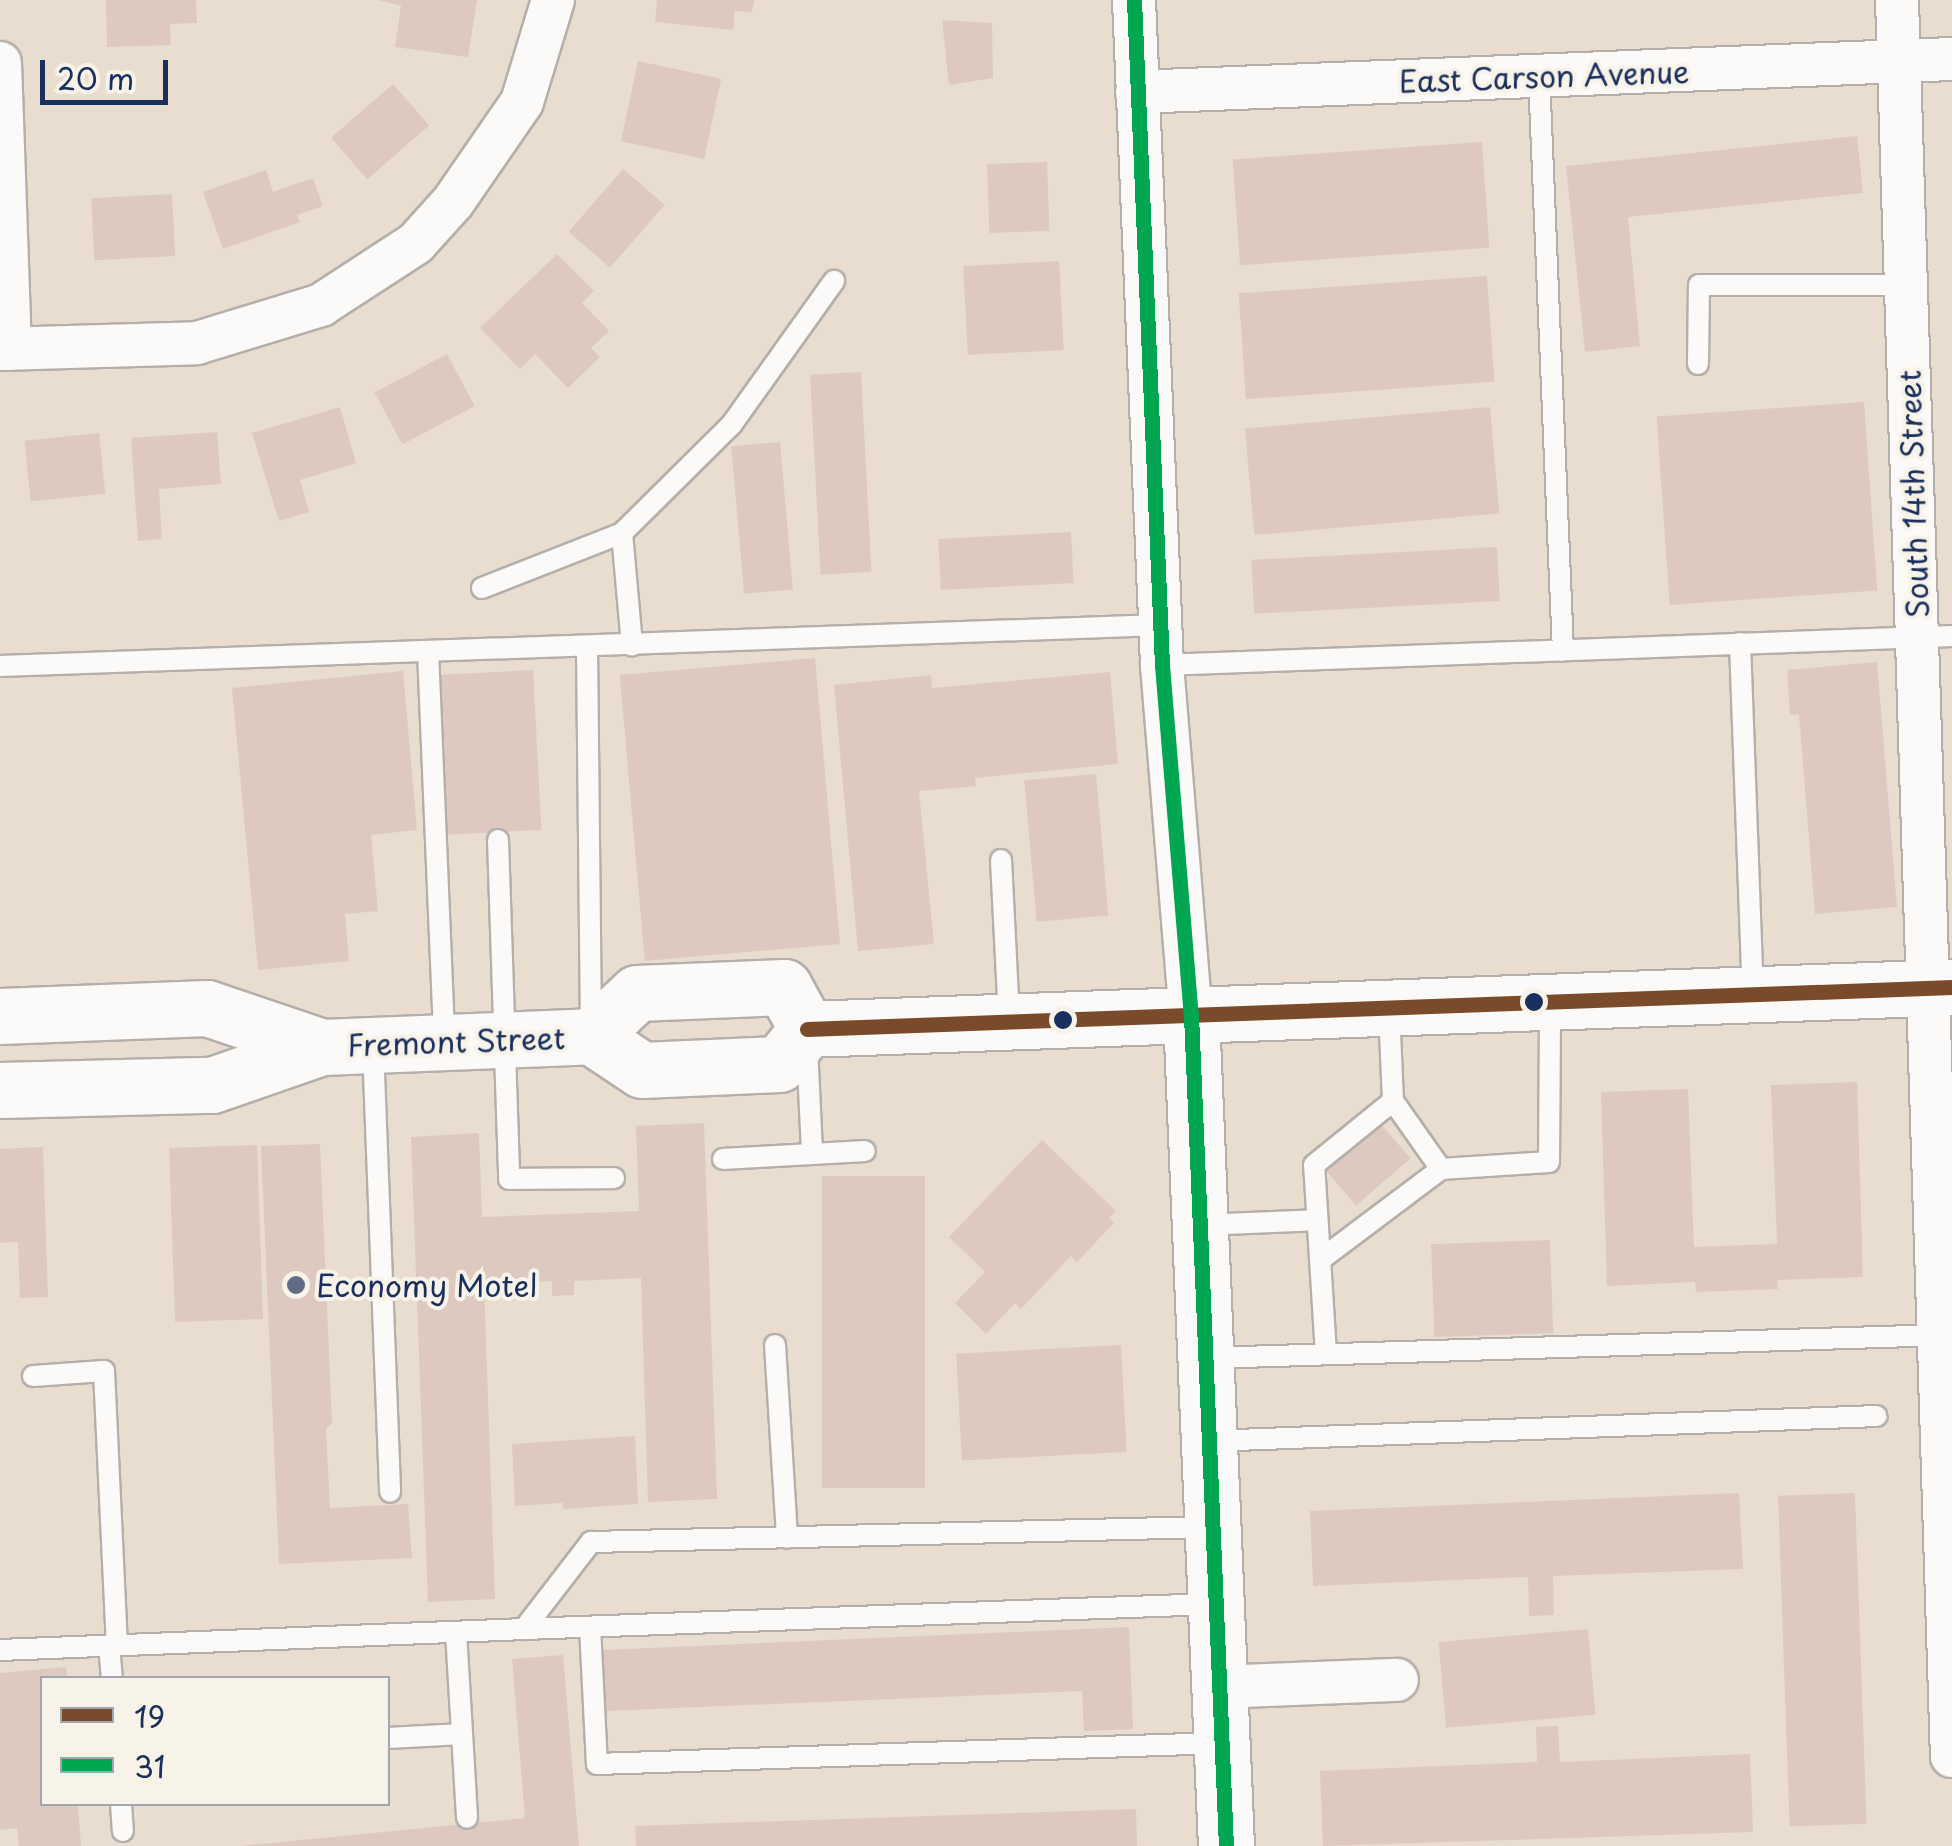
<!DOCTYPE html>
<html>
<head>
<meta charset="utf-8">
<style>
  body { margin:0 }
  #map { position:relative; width:1952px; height:1846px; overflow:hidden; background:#e8ddce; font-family:"Playpen Sans",sans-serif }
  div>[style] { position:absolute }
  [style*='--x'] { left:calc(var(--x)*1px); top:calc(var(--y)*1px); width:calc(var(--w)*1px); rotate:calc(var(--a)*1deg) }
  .building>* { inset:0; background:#dec9c1; transform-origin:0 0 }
  .roads { filter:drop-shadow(2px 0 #b4afaa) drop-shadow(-2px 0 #b4afaa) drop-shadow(0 2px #b4afaa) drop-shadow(0 -2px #b4afaa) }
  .lane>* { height:20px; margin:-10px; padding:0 10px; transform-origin:10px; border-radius:10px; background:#fcfaf8 }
  .street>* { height:42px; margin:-21px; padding:0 21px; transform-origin:21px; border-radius:21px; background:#fcfaf8 }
  .secondary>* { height:55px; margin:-27.5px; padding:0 27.5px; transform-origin:27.5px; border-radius:27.5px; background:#fcfaf8 }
  .primary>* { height:55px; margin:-27.5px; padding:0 27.5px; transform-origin:27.5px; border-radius:27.5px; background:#fcfaf8 }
  .bus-1>* { height:15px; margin:-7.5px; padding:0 7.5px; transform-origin:7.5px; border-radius:7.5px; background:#7a4b2a }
  .bus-2>* { height:15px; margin:-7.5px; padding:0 7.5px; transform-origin:7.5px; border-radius:7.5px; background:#00a651 }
  .dots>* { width:28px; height:28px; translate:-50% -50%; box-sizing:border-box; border:5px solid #f7f3e8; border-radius:50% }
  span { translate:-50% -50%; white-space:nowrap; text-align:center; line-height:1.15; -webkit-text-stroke:8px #f7f3e8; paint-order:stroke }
  .street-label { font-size:30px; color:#1b2f5e }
  .poi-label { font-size:30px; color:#1b2f5e }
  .left { translate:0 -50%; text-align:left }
  .legend { position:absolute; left:40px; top:1676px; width:350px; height:130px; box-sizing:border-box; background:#f7f3e8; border:2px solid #9fa5b1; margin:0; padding:12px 18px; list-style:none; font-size:30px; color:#1b2f5e }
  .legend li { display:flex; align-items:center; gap:20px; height:50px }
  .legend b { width:50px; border:2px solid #9fa5b1 }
  .scale { position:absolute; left:40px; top:60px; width:128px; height:45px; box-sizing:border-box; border:5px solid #1b2f5e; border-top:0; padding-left:12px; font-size:30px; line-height:35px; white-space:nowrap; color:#1b2f5e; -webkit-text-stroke:8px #f7f3e8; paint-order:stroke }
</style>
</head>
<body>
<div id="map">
  <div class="building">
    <i style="clip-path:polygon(106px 0,196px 0,197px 23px,170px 24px,171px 45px,107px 47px)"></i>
    <i style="clip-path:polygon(378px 0,477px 0,468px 57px,395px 47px,401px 6px)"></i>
    <i style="clip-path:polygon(657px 0,754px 0,752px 12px,735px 11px,733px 30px,655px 22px)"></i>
    <i style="clip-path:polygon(942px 20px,992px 23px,993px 78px,949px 85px)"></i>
    <i style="left:638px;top:61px;width:85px;height:82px;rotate:12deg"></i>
    <i style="left:393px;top:84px;width:55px;height:82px;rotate:49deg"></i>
    <i style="clip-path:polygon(1857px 136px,1863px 193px,1628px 217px,1640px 346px,1585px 352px,1566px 166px)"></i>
    <i style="left:1482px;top:142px;width:106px;height:250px;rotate:86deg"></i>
    <i style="left:1047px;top:162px;width:69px;height:60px;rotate:88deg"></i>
    <i style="left:623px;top:169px;width:55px;height:83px;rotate:41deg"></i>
    <i style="clip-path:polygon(266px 170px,273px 192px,313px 178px,323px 206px,297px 215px,300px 222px,223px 249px,203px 192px)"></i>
    <i style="left:172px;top:194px;width:62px;height:81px;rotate:87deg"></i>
    <i style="clip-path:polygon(557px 254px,594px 291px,582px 303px,609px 331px,591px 348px,600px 357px,568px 388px,535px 354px,520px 369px,480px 328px)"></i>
    <i style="left:1059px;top:261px;width:89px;height:96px;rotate:87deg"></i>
    <i style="left:1487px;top:276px;width:106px;height:249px;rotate:86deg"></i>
    <i style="left:447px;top:354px;width:59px;height:82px;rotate:62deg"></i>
    <i style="left:861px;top:372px;width:200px;height:51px;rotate:87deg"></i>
    <i style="left:1864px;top:402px;width:189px;height:208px;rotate:86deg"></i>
    <i style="clip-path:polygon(340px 407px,356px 463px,300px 480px,309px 512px,279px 521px,252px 433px)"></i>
    <i style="left:1490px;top:407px;width:107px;height:246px;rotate:85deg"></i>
    <i style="clip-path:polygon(217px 432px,221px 484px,159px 489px,162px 539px,138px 541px,131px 438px)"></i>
    <i style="left:99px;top:433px;width:61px;height:75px;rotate:84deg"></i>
    <i style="left:780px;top:442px;width:148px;height:49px;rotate:85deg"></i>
    <i style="left:1071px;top:532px;width:51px;height:133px;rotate:87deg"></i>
    <i style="left:1497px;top:547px;width:54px;height:246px;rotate:87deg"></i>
    <i style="left:815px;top:658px;width:287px;height:196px;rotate:85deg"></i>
    <i style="clip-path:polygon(1877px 662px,1897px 907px,1815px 914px,1799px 714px,1790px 715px,1787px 670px)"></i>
    <i style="left:533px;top:670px;width:160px;height:99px;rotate:87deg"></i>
    <i style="clip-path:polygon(403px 671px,417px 830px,371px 835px,378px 911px,345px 914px,349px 961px,258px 970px,232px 688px)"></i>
    <i style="clip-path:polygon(1110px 672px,1118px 764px,975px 778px,976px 786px,919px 791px,934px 944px,858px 951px,834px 685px,931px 675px,932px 688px)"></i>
    <i style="left:1096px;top:774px;width:142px;height:72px;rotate:85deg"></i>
    <i style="clip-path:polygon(1857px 1082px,1863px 1277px,1777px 1280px,1778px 1289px,1696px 1292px,1695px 1282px,1607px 1286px,1601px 1092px,1688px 1089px,1694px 1247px,1777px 1244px,1771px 1085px)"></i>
    <i style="left:1379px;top:1122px;width:48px;height:72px;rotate:49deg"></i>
    <i style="clip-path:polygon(704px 1123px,717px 1499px,648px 1502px,641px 1278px,574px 1281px,574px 1295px,552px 1296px,552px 1281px,484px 1284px,495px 1599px,428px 1602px,411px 1137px,479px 1133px,482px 1217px,639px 1211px,636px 1126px)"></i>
    <i style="clip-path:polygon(1042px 1140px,1116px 1211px,1109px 1218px,1114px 1223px,1077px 1262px,1071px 1256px,1021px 1309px,1015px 1303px,986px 1334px,955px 1303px,985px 1272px,949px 1237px)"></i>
    <i style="clip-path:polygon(320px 1144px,332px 1423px,326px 1429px,330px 1508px,408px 1504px,412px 1558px,279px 1564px,261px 1146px)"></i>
    <i style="left:257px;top:1145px;width:174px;height:88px;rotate:88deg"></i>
    <i style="clip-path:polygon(43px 1147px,48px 1297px,20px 1298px,18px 1242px,0 1243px,0 1149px)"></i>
    <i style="left:822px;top:1176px;width:103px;height:312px"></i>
    <i style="left:1550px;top:1240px;width:93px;height:119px;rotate:88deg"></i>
    <i style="left:1121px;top:1345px;width:107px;height:165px;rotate:87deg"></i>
    <i style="clip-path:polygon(635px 1436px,638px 1504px,563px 1509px,563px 1503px,515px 1506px,512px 1444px)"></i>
    <i style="clip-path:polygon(1739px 1493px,1743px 1569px,1553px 1576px,1554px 1615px,1529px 1616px,1528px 1577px,1313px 1586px,1310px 1511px)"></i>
    <i style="left:1855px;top:1493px;width:331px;height:77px;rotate:88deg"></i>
    <i style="clip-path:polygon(1129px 1627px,1133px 1729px,1084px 1731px,1082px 1691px,606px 1711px,603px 1650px)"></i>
    <i style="left:1588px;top:1629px;width:86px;height:150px;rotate:85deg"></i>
    <i style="clip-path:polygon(563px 1655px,579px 1846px,241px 1846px,525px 1818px,512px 1659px)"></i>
    <i style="clip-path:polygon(66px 1667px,67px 1678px,42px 1678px,42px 1804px,78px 1804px,81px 1846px,19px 1846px,17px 1828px,0 1830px,0 1673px)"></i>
    <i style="clip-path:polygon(1558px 1726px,1560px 1762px,1750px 1754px,1753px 1832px,1323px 1846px,1320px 1771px,1537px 1762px,1536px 1727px)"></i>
    <i style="clip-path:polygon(1136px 1809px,1137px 1846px,636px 1846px,635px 1826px)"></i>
  </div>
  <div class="roads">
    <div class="lane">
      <i style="--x:1539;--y:76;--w:575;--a:87.61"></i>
      <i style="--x:1698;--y:364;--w:79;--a:-89.3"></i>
      <i style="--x:1699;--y:285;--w:207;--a:0"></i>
      <i style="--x:622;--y:533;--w:113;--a:84.9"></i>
      <i style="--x:482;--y:588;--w:150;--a:-21.4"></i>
      <i style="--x:622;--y:533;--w:155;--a:-44.7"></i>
      <i style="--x:732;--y:424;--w:176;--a:-54.5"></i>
      <i style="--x:1740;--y:643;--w:349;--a:87.9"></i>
      <i style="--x:587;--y:647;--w:377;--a:89.4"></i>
      <i style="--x:428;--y:651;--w:389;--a:87.6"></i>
      <i style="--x:1162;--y:665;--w:791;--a:-2.1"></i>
      <i style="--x:0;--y:666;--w:1161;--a:-2.02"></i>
      <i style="--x:498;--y:840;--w:339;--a:88.1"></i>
      <i style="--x:509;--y:1179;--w:105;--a:-0.5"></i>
      <i style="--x:1001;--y:860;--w:158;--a:87.1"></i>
      <i style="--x:807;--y:1046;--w:108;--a:87.3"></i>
      <i style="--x:373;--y:1047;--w:445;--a:87.8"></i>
      <i style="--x:1393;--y:1101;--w:83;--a:54.8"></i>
      <i style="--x:723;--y:1159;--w:142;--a:-3.2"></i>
      <i style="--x:1199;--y:1225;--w:118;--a:-2.4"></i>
      <i style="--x:1320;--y:1260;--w:151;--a:-36.9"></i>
      <i style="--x:1441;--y:1169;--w:108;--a:-3.7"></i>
      <i style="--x:1549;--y:1162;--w:158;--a:-89.6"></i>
      <i style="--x:775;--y:1345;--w:193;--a:86.4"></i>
      <i style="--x:1326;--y:1354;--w:189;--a:-93.6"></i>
      <i style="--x:1314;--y:1165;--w:102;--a:-39"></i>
      <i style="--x:1393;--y:1101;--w:91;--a:-92.5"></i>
      <i style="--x:1209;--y:1358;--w:736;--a:-1.79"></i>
      <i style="--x:33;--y:1376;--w:71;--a:-4"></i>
      <i style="--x:104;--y:1371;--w:274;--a:87.3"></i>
      <i style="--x:1209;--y:1441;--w:668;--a:-2.14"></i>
      <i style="--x:590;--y:1627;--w:137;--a:87.1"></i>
      <i style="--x:597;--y:1764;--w:623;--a:-1.93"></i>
      <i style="--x:524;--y:1629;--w:690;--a:-2.08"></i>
      <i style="--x:456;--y:1632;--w:186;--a:86.6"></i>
      <i style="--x:109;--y:1645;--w:33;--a:85"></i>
      <i style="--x:0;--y:1650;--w:524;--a:-2.29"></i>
      <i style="--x:524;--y:1629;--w:110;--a:-52.4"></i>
      <i style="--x:591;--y:1542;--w:619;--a:-1.39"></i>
      <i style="--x:388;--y:1738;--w:74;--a:-3.1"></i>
      <i style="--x:121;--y:1804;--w:27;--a:86"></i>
    </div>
    <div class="street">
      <i style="--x:1134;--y:0;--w:666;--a:87.59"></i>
      <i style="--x:1162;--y:665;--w:351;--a:85.3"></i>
      <i style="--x:1897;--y:0;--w:1757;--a:88.21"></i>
      <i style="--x:0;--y:63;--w:286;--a:88"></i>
      <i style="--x:1137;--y:92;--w:816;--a:-2.32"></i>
      <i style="--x:0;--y:349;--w:197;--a:-1.7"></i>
      <i style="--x:197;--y:343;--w:130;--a:-17"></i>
      <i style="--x:321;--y:305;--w:113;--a:-33.1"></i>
      <i style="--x:416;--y:243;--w:55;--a:-47.9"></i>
      <i style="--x:453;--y:202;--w:121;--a:-55.4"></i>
      <i style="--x:522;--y:102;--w:107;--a:-73.1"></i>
      <i style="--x:1219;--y:1687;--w:178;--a:-2.3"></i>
    </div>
    <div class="secondary">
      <i style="--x:1191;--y:1015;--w:832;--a:87.59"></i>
    </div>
    <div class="primary">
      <i style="--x:0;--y:1016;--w:207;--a:-2.2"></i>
      <i style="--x:207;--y:1008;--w:121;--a:18.7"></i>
      <i style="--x:807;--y:1029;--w:1146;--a:-2.1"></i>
      <i style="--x:591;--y:1036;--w:63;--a:-43.1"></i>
      <i style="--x:637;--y:993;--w:147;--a:-2.3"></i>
      <i style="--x:784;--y:987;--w:48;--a:61.3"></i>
      <i style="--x:0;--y:1090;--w:212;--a:-1.4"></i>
      <i style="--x:212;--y:1085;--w:116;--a:-19.1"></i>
      <i style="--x:322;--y:1047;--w:269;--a:-2.3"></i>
      <i style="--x:591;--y:1036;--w:61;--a:33.7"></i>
      <i style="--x:642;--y:1070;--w:137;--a:-2.5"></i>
      <i style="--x:779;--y:1064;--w:45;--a:-51.3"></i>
    </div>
  </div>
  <div class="bus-1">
    <i style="--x:807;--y:1029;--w:1146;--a:-2.1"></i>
  </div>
  <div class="bus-2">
    <i style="--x:1134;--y:0;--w:666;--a:87.59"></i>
    <i style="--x:1162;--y:665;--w:351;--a:85.3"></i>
    <i style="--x:1191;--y:1015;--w:832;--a:87.59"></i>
  </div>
  <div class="dots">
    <i style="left:1534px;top:1002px;background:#1b2f5e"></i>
    <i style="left:1063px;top:1020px;background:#1b2f5e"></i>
    <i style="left:296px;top:1285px;background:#636c85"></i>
  </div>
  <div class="street-label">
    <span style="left:1544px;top:76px;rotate:-2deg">East Carson Avenue</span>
    <span style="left:1913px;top:494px;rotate:-92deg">South 14th Street</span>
    <span style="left:456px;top:1041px;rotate:-2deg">Fremont Street</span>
  </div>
  <div class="poi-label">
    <span class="left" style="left:316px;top:1285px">Economy Motel</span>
  </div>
  <ul class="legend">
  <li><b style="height:12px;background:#7a4b2a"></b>19</li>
  <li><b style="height:12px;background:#00a651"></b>31</li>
  </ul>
  <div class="scale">20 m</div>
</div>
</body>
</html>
